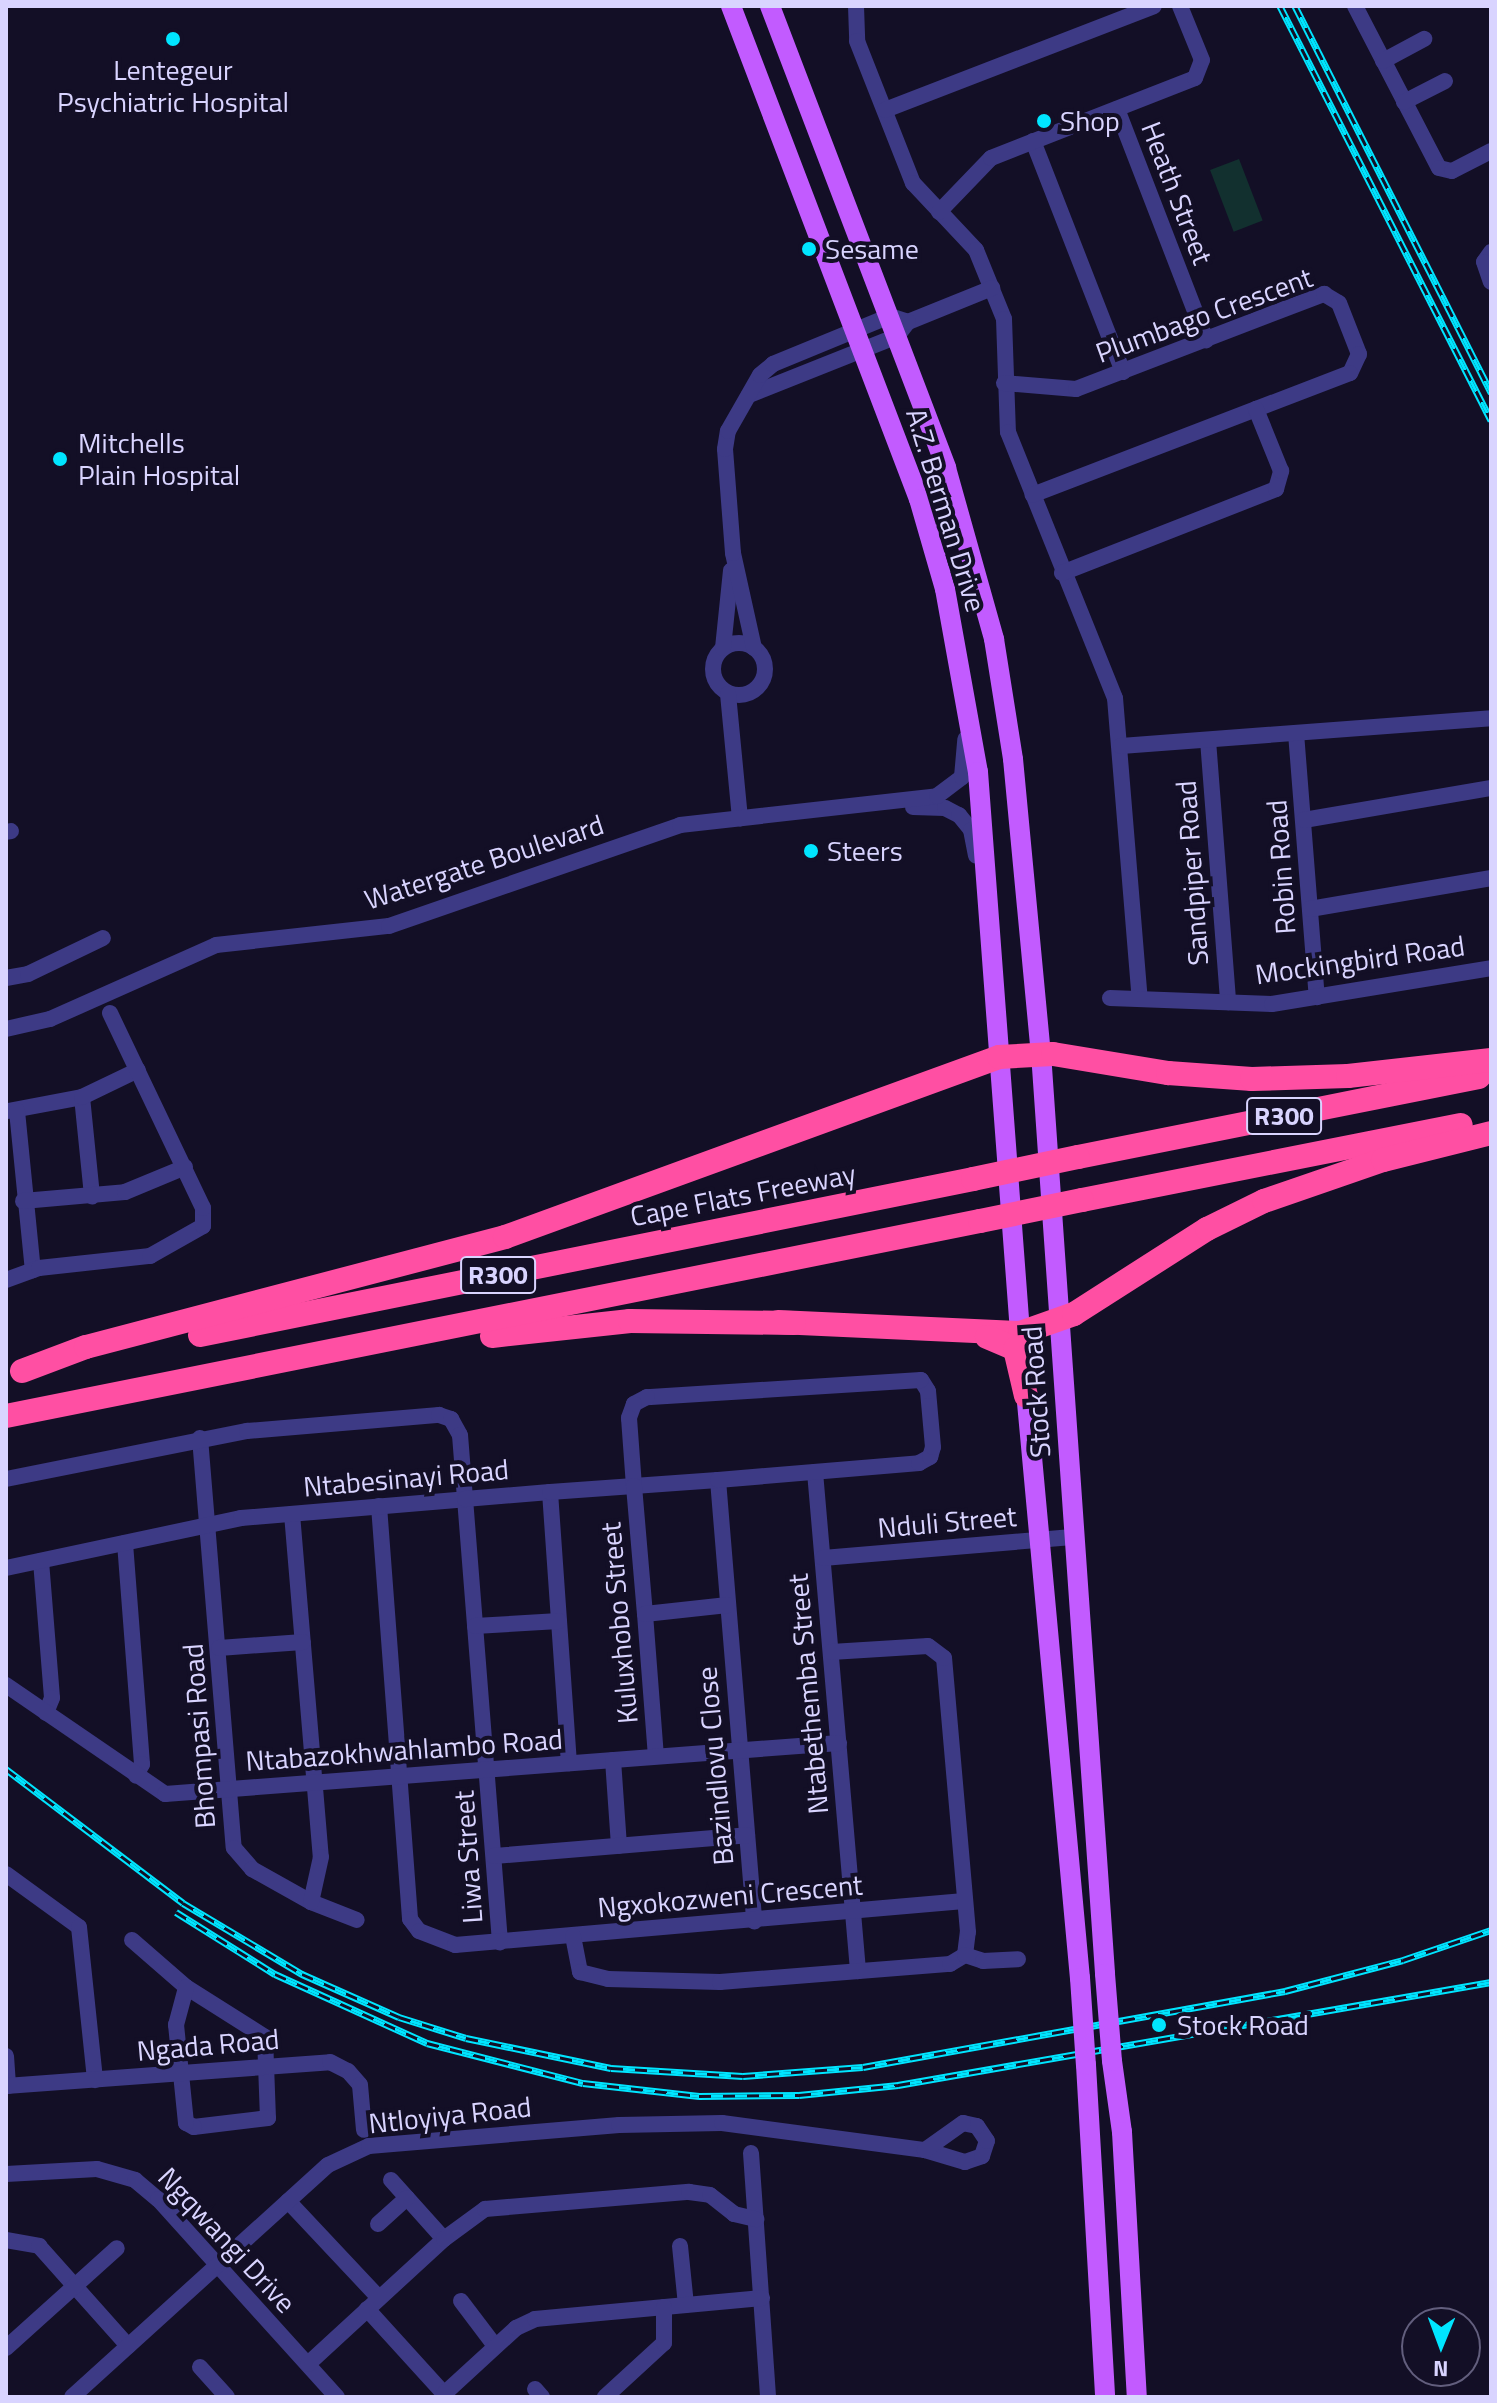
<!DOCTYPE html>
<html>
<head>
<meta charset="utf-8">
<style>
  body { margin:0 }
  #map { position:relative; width:1497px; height:2403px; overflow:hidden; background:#130f26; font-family:"Titillium Web",sans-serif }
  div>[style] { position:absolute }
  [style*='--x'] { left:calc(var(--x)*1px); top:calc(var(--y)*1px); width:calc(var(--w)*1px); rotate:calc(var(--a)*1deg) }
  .green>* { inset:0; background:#12302f; transform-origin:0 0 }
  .minor>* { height:16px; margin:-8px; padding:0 8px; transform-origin:8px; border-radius:8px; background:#3d3a85 }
  .minor>.ring { margin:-8px; padding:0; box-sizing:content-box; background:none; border:16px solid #3d3a85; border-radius:50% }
  .major>* { height:20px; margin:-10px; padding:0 10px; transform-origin:10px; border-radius:10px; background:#c25bff }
  .highway>* { height:24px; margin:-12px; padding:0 12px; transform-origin:12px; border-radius:12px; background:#ff4fa3 }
  .rail>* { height:7px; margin-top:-3.5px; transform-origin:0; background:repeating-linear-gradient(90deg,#130f26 0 12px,#00e5ff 0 24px); box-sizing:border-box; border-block:2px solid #00e5ff }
  .major-bridge>* { height:20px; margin:-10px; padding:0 10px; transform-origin:10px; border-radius:10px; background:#c25bff }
  .highway-bridge>* { height:24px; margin:-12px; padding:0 12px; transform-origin:12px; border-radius:12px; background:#ff4fa3 }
  .dots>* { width:22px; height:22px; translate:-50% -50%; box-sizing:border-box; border:4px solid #130f26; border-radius:50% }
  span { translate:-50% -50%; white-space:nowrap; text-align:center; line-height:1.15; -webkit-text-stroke:8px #130f26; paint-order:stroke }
  .shield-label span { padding:2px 6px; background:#130f26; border:2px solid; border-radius:6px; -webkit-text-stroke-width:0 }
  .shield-label { font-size:26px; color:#d9d4ff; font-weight:700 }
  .poi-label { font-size:28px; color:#d9d4ff }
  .left { translate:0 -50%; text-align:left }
  .street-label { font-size:28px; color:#d9d4ff }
  .frame { position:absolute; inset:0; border:8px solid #d9d4ff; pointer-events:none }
  .north { position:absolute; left:1401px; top:2307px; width:80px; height:80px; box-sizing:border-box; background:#130f26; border:2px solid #625e7d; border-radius:50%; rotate:181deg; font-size:22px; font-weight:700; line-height:32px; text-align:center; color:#d9d4ff }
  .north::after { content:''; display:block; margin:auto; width:28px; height:36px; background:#00e5ff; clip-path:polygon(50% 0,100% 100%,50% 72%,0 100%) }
</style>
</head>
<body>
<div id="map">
  <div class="green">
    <i style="left:1239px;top:159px;width:66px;height:31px;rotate:69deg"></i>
  </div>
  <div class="minor">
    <i style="--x:856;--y:6;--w:35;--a:88"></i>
    <i style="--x:857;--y:41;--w:153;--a:68.5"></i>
    <i style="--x:913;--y:183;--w:92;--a:46.8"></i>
    <i style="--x:976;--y:250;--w:74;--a:67.9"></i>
    <i style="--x:1004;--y:319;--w:113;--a:88"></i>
    <i style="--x:1008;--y:432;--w:287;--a:68.1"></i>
    <i style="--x:1115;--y:698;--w:302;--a:85.3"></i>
    <i style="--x:1355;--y:6;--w:182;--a:62.6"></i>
    <i style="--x:1439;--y:168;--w:13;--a:13"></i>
    <i style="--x:1452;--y:171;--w:44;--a:-27.1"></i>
    <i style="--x:1383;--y:61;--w:47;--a:-28.2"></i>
    <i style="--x:1404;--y:102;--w:46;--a:-27.1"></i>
    <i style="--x:1117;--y:109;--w:248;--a:68.9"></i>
    <i style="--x:885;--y:110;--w:288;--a:-21.1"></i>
    <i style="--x:1033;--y:141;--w:248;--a:68.7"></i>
    <i style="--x:939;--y:212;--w:75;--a:-46.1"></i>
    <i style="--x:991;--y:158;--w:219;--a:-21.4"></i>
    <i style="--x:1195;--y:78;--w:19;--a:-69"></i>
    <i style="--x:1202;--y:60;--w:58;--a:-112.2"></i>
    <i style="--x:1491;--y:252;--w:12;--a:125"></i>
    <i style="--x:1484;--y:262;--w:21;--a:71"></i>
    <i style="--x:1004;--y:383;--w:72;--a:4.8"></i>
    <i style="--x:1076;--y:389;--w:266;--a:-21"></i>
    <i style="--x:1324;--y:294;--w:17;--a:31"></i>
    <i style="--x:1339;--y:303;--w:55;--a:68.6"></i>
    <i style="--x:1359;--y:354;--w:21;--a:115"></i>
    <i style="--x:1350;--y:373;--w:340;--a:159"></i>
    <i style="--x:749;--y:395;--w:159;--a:-21.7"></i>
    <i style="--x:897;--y:336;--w:18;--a:-52"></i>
    <i style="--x:908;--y:322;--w:91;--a:-22"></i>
    <i style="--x:1062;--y:573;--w:230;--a:-21.4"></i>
    <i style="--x:1276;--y:489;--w:19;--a:-74"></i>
    <i style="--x:1281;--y:471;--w:67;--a:-112"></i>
    <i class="ring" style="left:713px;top:643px;width:36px;height:36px"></i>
    <i style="--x:723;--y:648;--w:78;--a:-84.1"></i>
    <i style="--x:754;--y:648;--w:97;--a:-102.5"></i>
    <i style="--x:733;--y:553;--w:104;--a:-94.4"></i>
    <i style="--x:725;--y:449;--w:18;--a:-81"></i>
    <i style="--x:728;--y:431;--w:64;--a:-60.3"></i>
    <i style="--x:760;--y:375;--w:17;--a:-40"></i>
    <i style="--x:773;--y:364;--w:126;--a:-22.3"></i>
    <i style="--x:890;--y:316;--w:19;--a:18"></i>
    <i style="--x:728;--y:694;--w:125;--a:84.5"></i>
    <i style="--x:1296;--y:733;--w:265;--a:85.5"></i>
    <i style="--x:1208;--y:740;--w:263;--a:85.6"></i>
    <i style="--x:1121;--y:746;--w:371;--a:-4.3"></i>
    <i style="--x:913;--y:807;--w:32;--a:2"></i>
    <i style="--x:945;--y:808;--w:16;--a:27"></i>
    <i style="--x:959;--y:815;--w:19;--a:51"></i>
    <i style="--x:971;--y:830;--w:26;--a:79"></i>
    <i style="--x:1304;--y:820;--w:190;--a:-9.7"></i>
    <i style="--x:6;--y:832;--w:5;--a:-11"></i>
    <i style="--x:1310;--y:909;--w:184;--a:-9.7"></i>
    <i style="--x:6;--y:978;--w:22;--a:-10"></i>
    <i style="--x:28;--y:974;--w:83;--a:-25.6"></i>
    <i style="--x:1110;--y:998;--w:162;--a:2.1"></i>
    <i style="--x:1272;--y:1004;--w:222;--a:-9.3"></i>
    <i style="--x:6;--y:1029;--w:45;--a:-12.8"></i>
    <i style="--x:50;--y:1019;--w:182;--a:-24"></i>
    <i style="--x:216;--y:945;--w:174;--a:-6.3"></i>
    <i style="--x:389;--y:926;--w:308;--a:-19.1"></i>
    <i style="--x:680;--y:825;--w:259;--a:-6.4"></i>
    <i style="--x:937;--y:796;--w:31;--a:-37"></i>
    <i style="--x:962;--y:777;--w:38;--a:-85"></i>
    <i style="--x:82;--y:1097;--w:100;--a:84.2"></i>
    <i style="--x:8;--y:1111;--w:75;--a:-10.7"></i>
    <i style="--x:82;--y:1097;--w:62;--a:-25.7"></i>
    <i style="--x:17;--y:1111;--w:160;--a:84.3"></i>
    <i style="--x:23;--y:1201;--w:102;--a:-5"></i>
    <i style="--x:125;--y:1192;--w:65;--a:-22.6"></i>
    <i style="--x:6;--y:1280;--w:35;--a:-20"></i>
    <i style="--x:39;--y:1268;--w:112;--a:-6.2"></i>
    <i style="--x:150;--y:1256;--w:61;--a:-29.5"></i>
    <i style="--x:203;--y:1226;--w:18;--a:-90"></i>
    <i style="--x:203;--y:1208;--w:216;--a:-115.5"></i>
    <i style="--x:200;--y:1438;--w:411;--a:85.3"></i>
    <i style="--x:234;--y:1848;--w:28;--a:49"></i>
    <i style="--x:252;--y:1869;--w:68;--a:29.2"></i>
    <i style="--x:311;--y:1902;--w:49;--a:21.4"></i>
    <i style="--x:815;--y:1472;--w:501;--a:85.07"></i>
    <i style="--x:6;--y:1479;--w:246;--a:-11.3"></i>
    <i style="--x:247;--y:1431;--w:193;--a:-4.8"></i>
    <i style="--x:439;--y:1415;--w:13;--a:18"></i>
    <i style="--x:451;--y:1419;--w:18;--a:61"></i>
    <i style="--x:460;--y:1435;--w:509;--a:85.49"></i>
    <i style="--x:718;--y:1480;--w:443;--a:85.3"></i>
    <i style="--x:550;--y:1492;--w:272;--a:86"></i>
    <i style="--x:379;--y:1506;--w:414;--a:85.7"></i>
    <i style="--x:410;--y:1919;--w:15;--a:53"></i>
    <i style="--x:419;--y:1931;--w:39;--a:21"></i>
    <i style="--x:455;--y:1945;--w:511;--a:-4.94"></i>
    <i style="--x:292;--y:1514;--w:344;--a:85.2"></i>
    <i style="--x:321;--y:1857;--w:46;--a:102.5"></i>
    <i style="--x:125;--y:1543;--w:222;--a:85.6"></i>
    <i style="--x:142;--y:1764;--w:13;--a:117"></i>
    <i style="--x:823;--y:1558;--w:253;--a:-4.8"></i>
    <i style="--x:41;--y:1561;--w:137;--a:85.4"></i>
    <i style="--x:52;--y:1698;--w:16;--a:112"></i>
    <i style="--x:6;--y:1568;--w:240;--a:-12"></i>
    <i style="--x:241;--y:1518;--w:225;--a:-4.8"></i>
    <i style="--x:465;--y:1499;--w:85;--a:-4.7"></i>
    <i style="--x:550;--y:1492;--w:168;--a:-4.1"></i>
    <i style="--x:718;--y:1480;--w:202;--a:-4.8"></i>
    <i style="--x:919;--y:1463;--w:13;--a:-29"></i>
    <i style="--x:930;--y:1457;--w:10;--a:-73"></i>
    <i style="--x:933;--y:1447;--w:56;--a:-95.1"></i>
    <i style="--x:928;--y:1391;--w:13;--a:-122"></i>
    <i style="--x:921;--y:1380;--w:275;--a:176.4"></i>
    <i style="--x:647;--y:1397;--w:15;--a:152"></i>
    <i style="--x:634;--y:1404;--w:15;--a:110"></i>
    <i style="--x:629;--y:1418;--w:68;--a:85.8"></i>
    <i style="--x:634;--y:1486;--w:128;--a:85.1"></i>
    <i style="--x:645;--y:1614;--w:142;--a:85.6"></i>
    <i style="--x:645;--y:1614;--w:83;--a:-6.2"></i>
    <i style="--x:475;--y:1626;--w:84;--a:-3.4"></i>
    <i style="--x:219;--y:1648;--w:84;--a:-4.1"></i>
    <i style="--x:6;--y:1685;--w:193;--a:34.4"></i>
    <i style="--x:165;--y:1794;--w:676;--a:-4.33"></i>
    <i style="--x:613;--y:1760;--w:86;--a:86"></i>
    <i style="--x:494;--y:1856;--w:254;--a:-4.7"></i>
    <i style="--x:6;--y:1874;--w:90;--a:36"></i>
    <i style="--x:79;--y:1927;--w:154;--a:84"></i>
    <i style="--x:573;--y:1936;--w:37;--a:79"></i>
    <i style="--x:580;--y:1972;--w:29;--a:14"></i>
    <i style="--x:608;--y:1979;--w:112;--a:1.5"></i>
    <i style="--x:720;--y:1982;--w:231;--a:-4.5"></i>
    <i style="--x:950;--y:1964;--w:17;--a:-31"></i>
    <i style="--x:965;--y:1955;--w:23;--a:-83"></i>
    <i style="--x:968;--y:1932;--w:275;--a:-95"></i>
    <i style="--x:944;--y:1658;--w:20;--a:-143"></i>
    <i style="--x:928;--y:1646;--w:97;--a:176.5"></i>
    <i style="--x:132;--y:1940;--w:72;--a:41"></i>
    <i style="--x:186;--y:1987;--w:93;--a:32.3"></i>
    <i style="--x:265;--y:2037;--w:81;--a:87.9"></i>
    <i style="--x:268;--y:2118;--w:75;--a:173.1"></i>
    <i style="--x:194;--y:2127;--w:9;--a:-153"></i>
    <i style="--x:186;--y:2123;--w:99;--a:-95.8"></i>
    <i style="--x:176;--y:2025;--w:39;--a:-75"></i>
    <i style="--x:965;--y:1955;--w:19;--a:18"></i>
    <i style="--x:983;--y:1961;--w:35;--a:-3"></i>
    <i style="--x:6;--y:2056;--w:30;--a:86"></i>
    <i style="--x:6;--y:2086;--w:325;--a:-4.2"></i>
    <i style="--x:330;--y:2062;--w:20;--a:27"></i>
    <i style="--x:348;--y:2071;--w:18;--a:49"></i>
    <i style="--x:360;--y:2085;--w:45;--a:84.9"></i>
    <i style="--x:751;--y:2153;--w:245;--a:86"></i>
    <i style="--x:6;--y:2174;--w:91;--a:-3.1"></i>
    <i style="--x:97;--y:2169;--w:40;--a:16"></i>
    <i style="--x:135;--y:2180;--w:30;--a:40"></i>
    <i style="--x:158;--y:2199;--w:267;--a:47.9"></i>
    <i style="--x:391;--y:2180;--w:79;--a:48.1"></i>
    <i style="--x:288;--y:2201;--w:133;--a:46.8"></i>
    <i style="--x:378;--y:2224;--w:39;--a:-42"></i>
    <i style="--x:6;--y:2240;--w:34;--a:10"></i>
    <i style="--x:39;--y:2246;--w:134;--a:48.3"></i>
    <i style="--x:680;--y:2246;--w:59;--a:84.2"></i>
    <i style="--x:461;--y:2301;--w:56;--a:52.9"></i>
    <i style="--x:367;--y:2309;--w:119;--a:47.7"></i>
    <i style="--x:6;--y:2348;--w:149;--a:-42"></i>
    <i style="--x:308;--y:2364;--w:185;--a:-42.6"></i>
    <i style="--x:444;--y:2239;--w:51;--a:-36.2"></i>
    <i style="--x:485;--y:2209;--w:205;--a:-4.8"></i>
    <i style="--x:689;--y:2192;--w:21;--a:8"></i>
    <i style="--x:710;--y:2195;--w:31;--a:38"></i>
    <i style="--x:734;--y:2214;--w:23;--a:13"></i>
    <i style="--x:200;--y:2367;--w:40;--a:48"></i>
    <i style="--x:535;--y:2389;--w:11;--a:49"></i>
    <i style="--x:444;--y:2394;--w:98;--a:-42.5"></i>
    <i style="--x:516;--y:2328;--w:21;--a:-25"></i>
    <i style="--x:535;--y:2319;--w:228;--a:-5.3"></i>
    <i style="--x:72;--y:2397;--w:345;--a:-42.2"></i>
    <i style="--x:328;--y:2165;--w:45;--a:-24.9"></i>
    <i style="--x:369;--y:2146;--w:251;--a:-4.8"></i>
    <i style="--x:619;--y:2125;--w:103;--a:-1.1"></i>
    <i style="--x:722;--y:2123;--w:205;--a:7.6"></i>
    <i style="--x:925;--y:2150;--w:42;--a:16.7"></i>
    <i style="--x:965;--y:2162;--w:18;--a:-19"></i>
    <i style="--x:982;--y:2156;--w:16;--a:-72"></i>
    <i style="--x:987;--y:2141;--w:18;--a:-124"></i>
    <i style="--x:977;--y:2126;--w:14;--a:-168"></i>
    <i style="--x:963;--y:2123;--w:47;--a:144.6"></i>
    <i style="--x:605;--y:2397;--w:80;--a:-42.5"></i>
    <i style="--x:664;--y:2343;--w:36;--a:-90"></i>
  </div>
  <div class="major">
    <i style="--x:731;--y:6;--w:528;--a:69.13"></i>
    <i style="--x:919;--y:499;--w:94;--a:73.9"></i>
    <i style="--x:945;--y:589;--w:186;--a:79.8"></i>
    <i style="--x:978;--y:772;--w:575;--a:85.71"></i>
    <i style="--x:770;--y:6;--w:494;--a:69.1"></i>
    <i style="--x:946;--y:468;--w:178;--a:74.3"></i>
    <i style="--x:994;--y:639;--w:121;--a:81"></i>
    <i style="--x:1013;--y:759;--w:295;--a:84.6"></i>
    <i style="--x:1041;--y:1053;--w:923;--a:86.02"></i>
    <i style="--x:1025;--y:1381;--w:600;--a:84.74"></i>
    <i style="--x:1112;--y:2061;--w:72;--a:82"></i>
    <i style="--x:1122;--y:2132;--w:265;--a:86.8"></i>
    <i style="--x:1086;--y:2065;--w:333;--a:86.7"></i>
  </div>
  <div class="highway">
    <i style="--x:1078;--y:1157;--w:409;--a:-11.3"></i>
    <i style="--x:1082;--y:1200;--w:386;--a:-11.2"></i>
    <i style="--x:778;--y:1322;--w:242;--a:2.6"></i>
    <i style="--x:1020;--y:1333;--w:57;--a:-19.4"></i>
    <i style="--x:1074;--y:1314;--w:158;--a:-32.6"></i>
    <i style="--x:1207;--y:1229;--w:64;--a:-26.2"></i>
    <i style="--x:1264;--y:1201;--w:126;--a:-19"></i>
    <i style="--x:1383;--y:1160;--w:111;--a:-14"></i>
    <i style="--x:200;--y:1335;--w:789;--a:-11.41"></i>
    <i style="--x:492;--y:1336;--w:139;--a:-6.2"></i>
    <i style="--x:630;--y:1321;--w:164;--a:0.7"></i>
    <i style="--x:987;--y:1337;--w:30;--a:23"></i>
    <i style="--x:1015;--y:1349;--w:48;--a:76.8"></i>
    <i style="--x:22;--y:1371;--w:68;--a:-20.6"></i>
    <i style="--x:86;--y:1347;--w:433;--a:-14.7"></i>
    <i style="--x:505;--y:1237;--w:526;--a:-20.02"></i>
    <i style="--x:999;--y:1057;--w:54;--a:-3.2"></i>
    <i style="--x:1053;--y:1054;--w:117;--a:9.4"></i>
    <i style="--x:1168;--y:1073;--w:84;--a:4.1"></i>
    <i style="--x:1252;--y:1079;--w:96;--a:-1.8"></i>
    <i style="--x:1348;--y:1076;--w:144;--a:-6.4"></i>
    <i style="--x:6;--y:1416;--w:993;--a:-11.32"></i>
  </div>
  <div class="rail">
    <i style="--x:1280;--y:6;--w:465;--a:63"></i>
    <i style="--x:1295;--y:6;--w:434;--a:63.1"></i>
    <i style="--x:6;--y:1769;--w:222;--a:37.1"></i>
    <i style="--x:183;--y:1903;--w:139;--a:30.8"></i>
    <i style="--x:302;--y:1974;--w:106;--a:23.9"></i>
    <i style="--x:399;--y:2017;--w:70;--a:17.4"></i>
    <i style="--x:466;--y:2038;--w:148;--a:11.7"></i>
    <i style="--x:611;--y:2068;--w:132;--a:3.5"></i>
    <i style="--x:743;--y:2076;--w:120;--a:-4.3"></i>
    <i style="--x:863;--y:2067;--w:429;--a:-10.2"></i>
    <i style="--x:1285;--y:1991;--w:122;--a:-14.7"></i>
    <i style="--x:1403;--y:1960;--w:93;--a:-18.8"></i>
    <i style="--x:176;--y:1912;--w:117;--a:32.1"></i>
    <i style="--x:275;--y:1974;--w:167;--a:24.4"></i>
    <i style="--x:427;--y:2043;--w:161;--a:14.4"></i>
    <i style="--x:583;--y:2083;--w:117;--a:6.4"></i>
    <i style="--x:699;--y:2096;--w:100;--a:-0.6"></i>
    <i style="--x:799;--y:2095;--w:100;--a:-5.8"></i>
    <i style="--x:898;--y:2085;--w:602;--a:-9.85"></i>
  </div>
  <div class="major-bridge">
    <i style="--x:1105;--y:1974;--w:87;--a:85.4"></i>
    <i style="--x:1080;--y:1978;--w:87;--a:86.1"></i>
  </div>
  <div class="highway-bridge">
    <i style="--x:973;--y:1179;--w:107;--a:-11.8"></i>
    <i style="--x:980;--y:1221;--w:104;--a:-11.6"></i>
  </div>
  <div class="dots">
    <i style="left:173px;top:39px;background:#00e5ff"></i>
    <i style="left:1044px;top:121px;background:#00e5ff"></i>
    <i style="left:809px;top:249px;background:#00e5ff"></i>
    <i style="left:60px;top:459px;background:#00e5ff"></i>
    <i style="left:811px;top:851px;background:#00e5ff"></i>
    <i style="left:1159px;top:2025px;background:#00e5ff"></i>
  </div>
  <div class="shield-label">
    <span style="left:1284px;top:1116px">R300</span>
    <span style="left:498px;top:1275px">R300</span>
  </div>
  <div class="poi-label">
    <span style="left:173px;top:86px">Lentegeur<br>Psychiatric Hospital</span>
    <span class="left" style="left:1060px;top:121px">Shop</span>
    <span class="left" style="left:825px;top:249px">Sesame</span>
    <span class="left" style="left:78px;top:459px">Mitchells<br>Plain Hospital</span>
    <span class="left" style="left:827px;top:851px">Steers</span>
    <span class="left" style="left:1177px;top:2025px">Stock Road</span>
  </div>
  <div class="street-label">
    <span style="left:1177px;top:193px;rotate:69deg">Heath Street</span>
    <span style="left:1204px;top:315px;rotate:-20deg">Plumbago Crescent</span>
    <span style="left:946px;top:510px;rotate:73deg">A.Z. Berman Drive</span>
    <span style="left:484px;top:862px;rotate:-18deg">Watergate Boulevard</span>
    <span style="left:1281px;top:867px;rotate:-94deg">Robin Road</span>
    <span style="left:1192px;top:873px;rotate:-94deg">Sandpiper Road</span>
    <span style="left:1360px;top:960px;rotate:-8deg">Mockingbird Road</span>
    <span style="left:743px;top:1195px;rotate:-11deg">Cape Flats Freeway</span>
    <span style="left:1036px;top:1392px;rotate:-94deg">Stock Road</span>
    <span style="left:406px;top:1478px;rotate:-5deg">Ntabesinayi Road</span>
    <span style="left:947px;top:1522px;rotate:-5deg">Nduli Street</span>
    <span style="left:619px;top:1623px;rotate:-95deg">Kuluxhobo Street</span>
    <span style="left:808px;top:1694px;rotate:-95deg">Ntabethemba Street</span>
    <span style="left:199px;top:1736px;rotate:-94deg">Bhompasi Road</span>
    <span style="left:404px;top:1750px;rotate:-4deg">Ntabazokhwahlambo Road</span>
    <span style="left:715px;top:1766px;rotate:-95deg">Bazindlovu Close</span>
    <span style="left:468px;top:1857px;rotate:-94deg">Liwa Street</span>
    <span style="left:730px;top:1896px;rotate:-5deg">Ngxokozweni Crescent</span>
    <span style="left:208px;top:2045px;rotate:-5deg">Ngada Road</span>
    <span style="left:450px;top:2115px;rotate:-6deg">Ntloyiya Road</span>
    <span style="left:227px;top:2240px;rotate:47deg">Ngqwangi Drive</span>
  </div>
  <div class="frame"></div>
  <div class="north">N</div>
</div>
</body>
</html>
